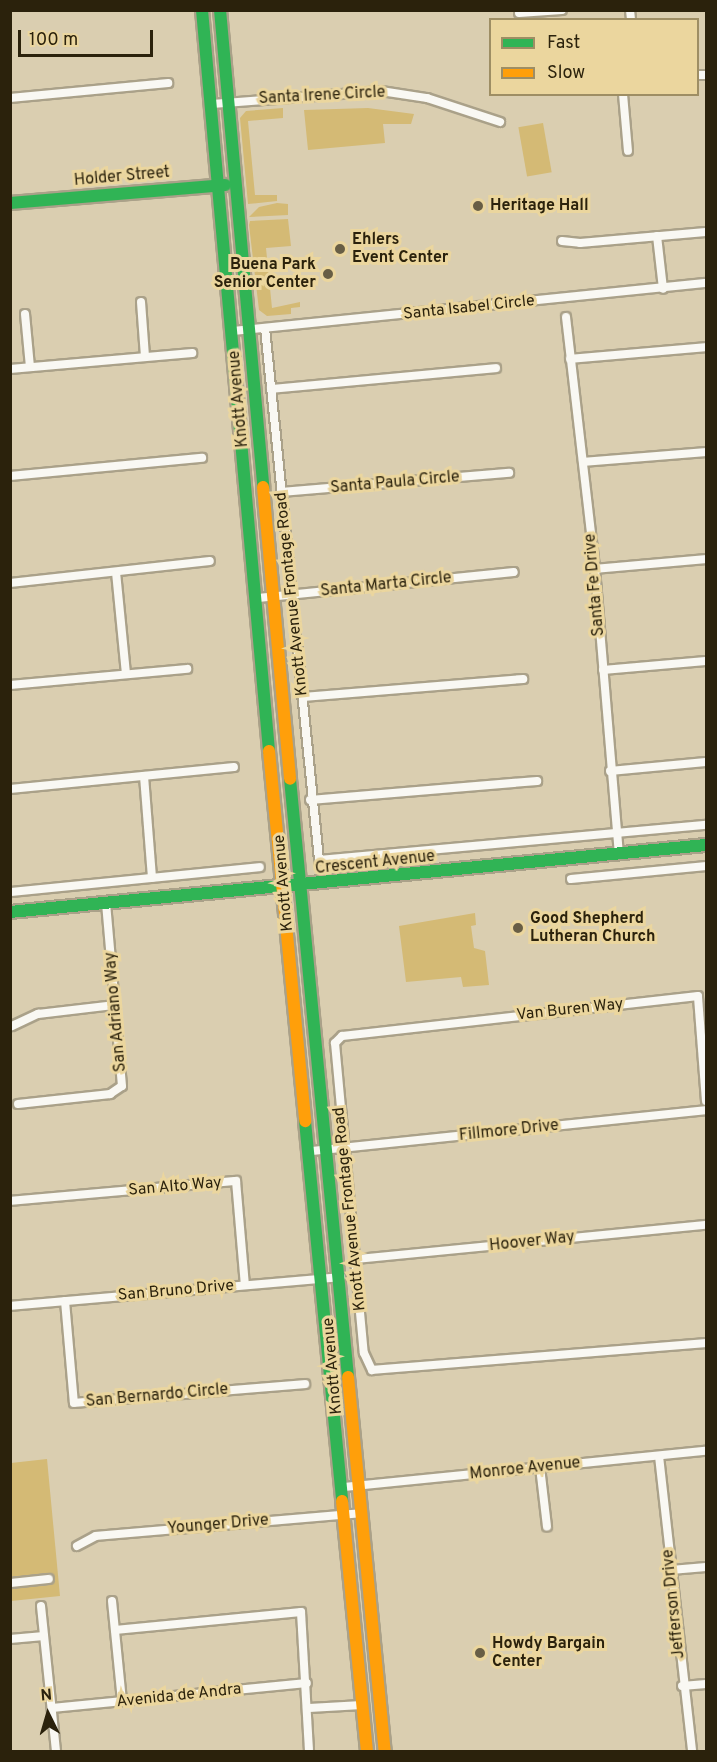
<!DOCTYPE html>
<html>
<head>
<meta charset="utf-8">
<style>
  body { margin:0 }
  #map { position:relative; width:717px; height:1762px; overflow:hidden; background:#daceb0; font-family:Overpass,sans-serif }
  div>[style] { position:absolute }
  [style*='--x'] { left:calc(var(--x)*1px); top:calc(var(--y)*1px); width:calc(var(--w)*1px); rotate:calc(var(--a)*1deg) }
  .green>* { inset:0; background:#d4ba75; transform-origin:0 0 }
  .roads { filter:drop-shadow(2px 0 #aaa189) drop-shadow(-2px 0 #aaa189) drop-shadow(0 2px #aaa189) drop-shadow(0 -2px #aaa189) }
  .street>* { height:8px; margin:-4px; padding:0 4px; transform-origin:4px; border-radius:4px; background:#f9f8f3 }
  .fast>* { height:12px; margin:-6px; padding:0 6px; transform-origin:6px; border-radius:6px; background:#30b455 }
  .slow>* { height:12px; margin:-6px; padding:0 6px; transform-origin:6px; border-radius:6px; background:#ff9f0a }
  .dots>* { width:16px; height:16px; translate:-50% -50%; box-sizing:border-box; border:3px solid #ebd69e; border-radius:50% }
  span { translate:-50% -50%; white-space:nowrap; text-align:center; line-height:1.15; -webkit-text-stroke:6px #ebd69e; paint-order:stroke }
  .street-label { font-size:16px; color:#2b220c }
  .poi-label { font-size:16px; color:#2b220c; font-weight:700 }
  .left { translate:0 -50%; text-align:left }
  .right { translate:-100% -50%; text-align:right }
  .frame { position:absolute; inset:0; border:12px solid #2b220c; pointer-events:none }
  .legend { position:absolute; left:489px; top:18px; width:210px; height:78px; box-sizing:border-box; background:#ebd69e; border:2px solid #9e8e64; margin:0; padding:8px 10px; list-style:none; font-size:18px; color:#2b220c }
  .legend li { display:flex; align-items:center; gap:12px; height:30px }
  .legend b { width:30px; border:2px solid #9e8e64 }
  .north { position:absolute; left:18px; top:1684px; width:60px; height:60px; -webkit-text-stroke:4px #ebd69e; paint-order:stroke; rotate:355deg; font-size:16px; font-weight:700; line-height:24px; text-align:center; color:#2b220c }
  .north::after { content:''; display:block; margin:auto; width:21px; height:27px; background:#2b220c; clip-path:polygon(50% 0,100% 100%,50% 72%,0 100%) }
  .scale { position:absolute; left:18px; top:30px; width:135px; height:27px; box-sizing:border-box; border:3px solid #2b220c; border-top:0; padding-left:8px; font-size:18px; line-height:21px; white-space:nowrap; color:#2b220c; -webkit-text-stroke:4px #ebd69e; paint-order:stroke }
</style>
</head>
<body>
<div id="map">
  <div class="green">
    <i style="clip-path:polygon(283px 108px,283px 118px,248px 121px,255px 195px,277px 195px,277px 201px,248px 204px,240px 118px,246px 111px)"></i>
    <i style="clip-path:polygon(368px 108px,414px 114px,411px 124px,383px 124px,385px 143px,308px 150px,304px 110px)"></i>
    <i style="left:543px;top:123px;width:50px;height:25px;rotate:80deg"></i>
    <i style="clip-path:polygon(277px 203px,288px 204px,288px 215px,249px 217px,259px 207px)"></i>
    <i style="clip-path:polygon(288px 219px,291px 246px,266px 248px,272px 308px,300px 302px,300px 307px,291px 308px,291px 314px,267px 316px,259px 310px,249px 225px,250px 221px)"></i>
    <i style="clip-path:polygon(475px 913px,476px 925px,471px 926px,474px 948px,485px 951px,489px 985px,463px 987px,461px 977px,406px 982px,399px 926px)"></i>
    <i style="clip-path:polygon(47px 1459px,60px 1596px,11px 1601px,11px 1463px)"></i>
  </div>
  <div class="roads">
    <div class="street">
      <i style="--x:630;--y:10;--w:10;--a:84"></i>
      <i style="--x:519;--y:13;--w:43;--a:-4"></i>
      <i style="--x:698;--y:75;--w:8;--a:0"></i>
      <i style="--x:623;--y:94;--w:57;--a:85"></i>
      <i style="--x:10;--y:98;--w:159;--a:-5.4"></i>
      <i style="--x:212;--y:104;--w:169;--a:-4.4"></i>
      <i style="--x:381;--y:91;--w:47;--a:8.7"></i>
      <i style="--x:427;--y:98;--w:77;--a:18.2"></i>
      <i style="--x:657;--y:236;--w:53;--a:83.5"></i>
      <i style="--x:562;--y:241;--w:18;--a:6"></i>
      <i style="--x:580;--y:243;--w:126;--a:-5"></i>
      <i style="--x:141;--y:302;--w:55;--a:85.8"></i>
      <i style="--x:25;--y:314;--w:53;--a:84.6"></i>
      <i style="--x:566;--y:317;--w:254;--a:83.4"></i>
      <i style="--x:595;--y:569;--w:286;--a:85.2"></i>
      <i style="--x:265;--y:328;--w:535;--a:84.2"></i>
      <i style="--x:319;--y:860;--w:389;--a:-5.2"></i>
      <i style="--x:232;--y:331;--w:476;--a:-5.8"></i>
      <i style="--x:570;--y:359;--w:137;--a:-5"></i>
      <i style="--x:10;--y:369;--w:183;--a:-5"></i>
      <i style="--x:271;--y:389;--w:226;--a:-5.3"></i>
      <i style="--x:583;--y:462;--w:123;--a:-4.6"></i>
      <i style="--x:10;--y:476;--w:193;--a:-5.4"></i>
      <i style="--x:281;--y:492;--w:229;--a:-4.8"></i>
      <i style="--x:595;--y:569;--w:111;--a:-5.1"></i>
      <i style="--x:116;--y:572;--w:102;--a:84.4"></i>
      <i style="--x:10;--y:583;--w:201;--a:-6.3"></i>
      <i style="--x:258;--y:598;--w:257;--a:-5.8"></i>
      <i style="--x:603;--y:670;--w:103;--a:-5"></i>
      <i style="--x:10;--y:685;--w:178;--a:-5.2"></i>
      <i style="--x:303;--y:697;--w:221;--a:-4.7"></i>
      <i style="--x:610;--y:771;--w:96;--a:-5.4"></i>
      <i style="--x:144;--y:776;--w:102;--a:85.5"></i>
      <i style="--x:10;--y:789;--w:225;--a:-5.6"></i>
      <i style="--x:310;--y:800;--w:228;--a:-4.8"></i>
      <i style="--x:571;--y:879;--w:136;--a:-5.5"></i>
      <i style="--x:10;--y:892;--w:251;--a:-5.7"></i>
      <i style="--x:12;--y:1026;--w:29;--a:-25"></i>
      <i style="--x:38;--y:1014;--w:78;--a:-6.7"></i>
      <i style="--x:706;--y:1101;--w:105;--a:-94.4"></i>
      <i style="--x:698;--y:996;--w:358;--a:173.6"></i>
      <i style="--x:342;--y:1036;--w:10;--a:135"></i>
      <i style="--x:335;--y:1043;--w:311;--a:84.7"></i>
      <i style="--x:364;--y:1353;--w:19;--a:65"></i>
      <i style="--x:372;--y:1370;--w:335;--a:-4.6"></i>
      <i style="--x:18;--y:1104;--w:93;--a:-6.2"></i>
      <i style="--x:110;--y:1094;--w:14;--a:-34"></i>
      <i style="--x:122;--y:1086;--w:185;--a:-95"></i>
      <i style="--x:311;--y:1151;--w:397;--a:-5.9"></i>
      <i style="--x:10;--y:1201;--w:227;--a:-5.1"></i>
      <i style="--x:236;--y:1181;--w:104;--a:85.1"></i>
      <i style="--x:357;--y:1259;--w:351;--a:-5.6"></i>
      <i style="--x:65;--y:1301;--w:102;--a:85"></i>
      <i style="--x:74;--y:1403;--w:232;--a:-4.7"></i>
      <i style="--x:10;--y:1306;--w:332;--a:-5"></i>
      <i style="--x:659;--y:1456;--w:298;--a:83.6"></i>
      <i style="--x:540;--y:1467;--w:60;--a:83.3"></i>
      <i style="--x:343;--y:1487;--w:365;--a:-5.7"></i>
      <i style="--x:77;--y:1546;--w:21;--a:-28"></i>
      <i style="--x:96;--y:1536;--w:267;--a:-4.9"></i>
      <i style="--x:671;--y:1570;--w:35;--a:-5"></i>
      <i style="--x:10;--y:1583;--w:39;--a:-6"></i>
      <i style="--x:112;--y:1601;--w:100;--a:84.3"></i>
      <i style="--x:41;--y:1606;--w:147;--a:84.1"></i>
      <i style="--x:115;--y:1630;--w:187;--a:-5.5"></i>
      <i style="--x:301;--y:1612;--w:140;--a:86.7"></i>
      <i style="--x:10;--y:1639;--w:34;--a:-5"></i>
      <i style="--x:682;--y:1686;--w:24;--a:-5"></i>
      <i style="--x:52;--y:1708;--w:256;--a:-5.6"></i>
      <i style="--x:309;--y:1708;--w:53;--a:-3.2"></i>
    </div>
    <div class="fast">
      <i style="--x:202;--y:10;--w:744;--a:84.83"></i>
      <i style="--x:220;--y:10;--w:479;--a:84.8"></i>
      <i style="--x:10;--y:203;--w:216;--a:-4.8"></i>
      <i style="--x:290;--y:779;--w:601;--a:84.46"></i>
      <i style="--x:10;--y:912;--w:699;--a:-5.5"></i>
      <i style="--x:305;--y:1121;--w:382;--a:84.4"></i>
    </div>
    <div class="slow">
      <i style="--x:263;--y:487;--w:293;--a:84.7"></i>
      <i style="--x:269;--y:751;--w:372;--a:84.4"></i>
      <i style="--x:348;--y:1377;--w:377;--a:84.4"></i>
      <i style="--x:342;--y:1501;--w:252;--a:84.3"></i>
    </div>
  </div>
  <div class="dots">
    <i style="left:478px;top:206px;background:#685e45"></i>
    <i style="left:340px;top:249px;background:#685e45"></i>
    <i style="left:328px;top:274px;background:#685e45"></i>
    <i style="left:518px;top:928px;background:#685e45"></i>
    <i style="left:480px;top:1653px;background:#685e45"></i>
  </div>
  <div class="street-label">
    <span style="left:322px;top:96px;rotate:-3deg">Santa Irene Circle</span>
    <span style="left:122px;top:177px;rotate:-5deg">Holder Street</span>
    <span style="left:469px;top:308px;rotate:-6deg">Santa Isabel Circle</span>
    <span style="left:239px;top:399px;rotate:-95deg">Knott Avenue</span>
    <span style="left:395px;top:483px;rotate:-5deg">Santa Paula Circle</span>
    <span style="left:386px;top:585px;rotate:-6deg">Santa Marta Circle</span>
    <span style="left:595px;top:585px;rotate:-95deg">Santa Fe Drive</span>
    <span style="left:292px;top:594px;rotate:-96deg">Knott Avenue Frontage Road</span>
    <span style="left:375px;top:863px;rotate:-6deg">Crescent Avenue</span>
    <span style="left:284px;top:883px;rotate:-95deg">Knott Avenue</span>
    <span style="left:570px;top:1010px;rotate:-6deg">Van Buren Way</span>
    <span style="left:116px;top:1012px;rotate:-95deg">San Adriano Way</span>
    <span style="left:509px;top:1131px;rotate:-6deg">Fillmore Drive</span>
    <span style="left:175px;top:1187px;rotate:-5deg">San Alto Way</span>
    <span style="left:350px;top:1209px;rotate:-96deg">Knott Avenue Frontage Road</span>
    <span style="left:532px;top:1242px;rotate:-6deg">Hoover Way</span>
    <span style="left:176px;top:1291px;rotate:-5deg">San Bruno Drive</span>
    <span style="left:333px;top:1366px;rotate:-95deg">Knott Avenue</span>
    <span style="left:157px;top:1396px;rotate:-5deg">San Bernardo Circle</span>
    <span style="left:525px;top:1469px;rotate:-6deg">Monroe Avenue</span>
    <span style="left:218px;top:1525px;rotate:-5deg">Younger Drive</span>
    <span style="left:674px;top:1604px;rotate:-96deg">Jefferson Drive</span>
    <span style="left:179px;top:1696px;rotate:-6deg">Avenida de Andra</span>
  </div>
  <div class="poi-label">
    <span class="left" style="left:490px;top:206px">Heritage Hall</span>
    <span class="left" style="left:352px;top:249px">Ehlers<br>Event Center</span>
    <span class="right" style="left:316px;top:274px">Buena Park<br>Senior Center</span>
    <span class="left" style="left:530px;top:928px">Good Shepherd<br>Lutheran Church</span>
    <span class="left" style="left:492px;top:1653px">Howdy Bargain<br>Center</span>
  </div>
  <div class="frame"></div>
  <ul class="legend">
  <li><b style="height:8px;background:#30b455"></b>Fast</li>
  <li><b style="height:8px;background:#ff9f0a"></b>Slow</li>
  </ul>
  <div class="north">N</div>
  <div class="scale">100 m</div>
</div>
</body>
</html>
